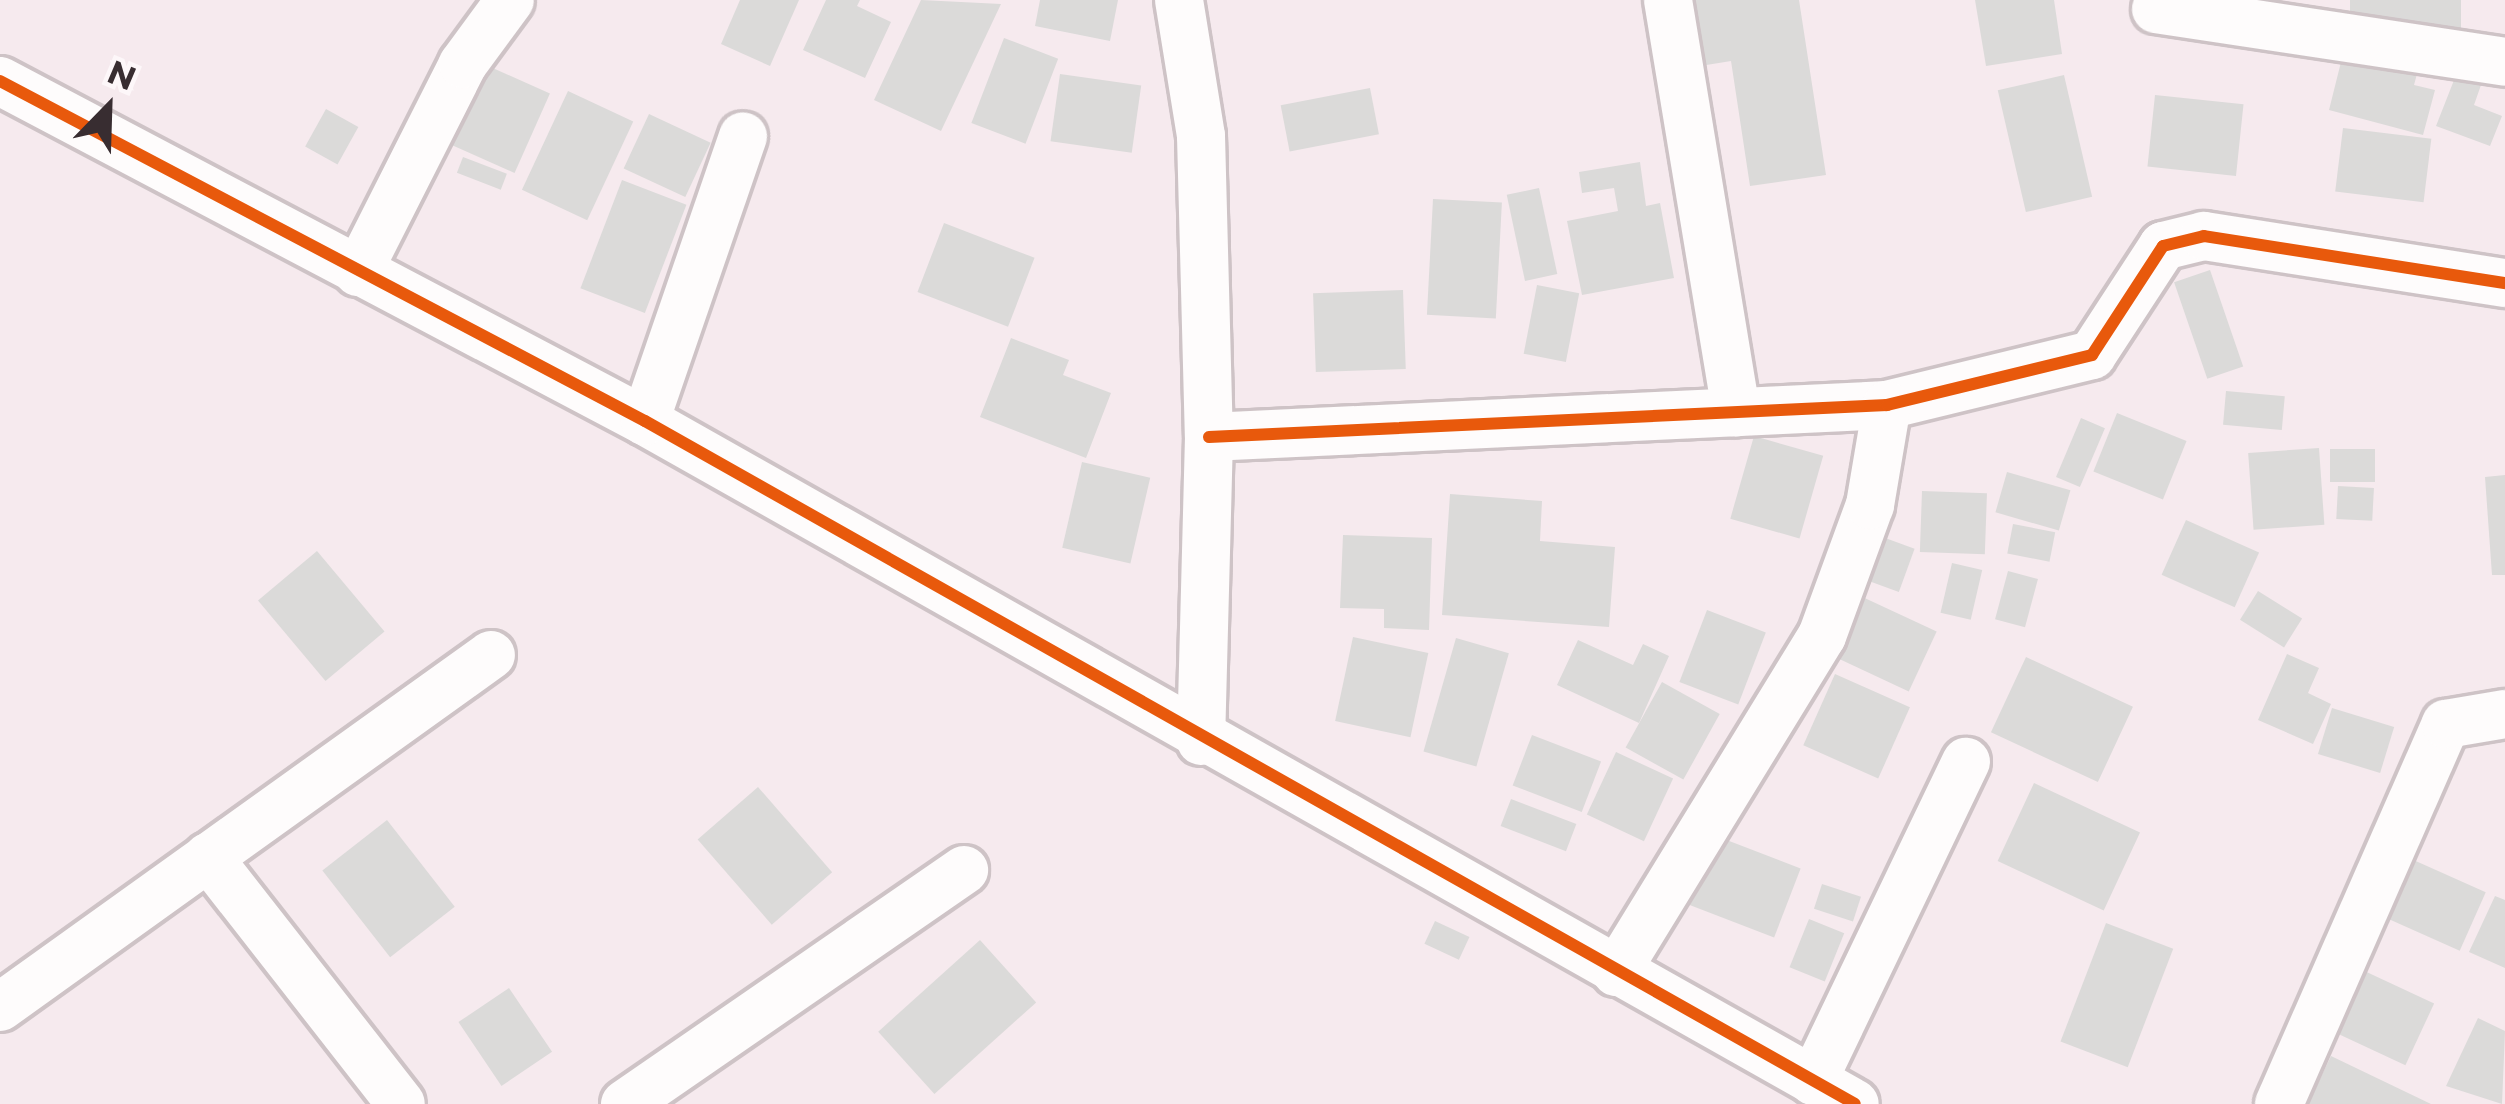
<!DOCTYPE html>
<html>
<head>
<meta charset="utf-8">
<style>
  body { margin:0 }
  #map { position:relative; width:2505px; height:1104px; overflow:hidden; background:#f6eaee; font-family:Montserrat,sans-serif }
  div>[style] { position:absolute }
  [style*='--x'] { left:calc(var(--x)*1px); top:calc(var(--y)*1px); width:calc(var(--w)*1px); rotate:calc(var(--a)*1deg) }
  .building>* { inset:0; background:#dbdad9; transform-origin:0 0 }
  .roads { filter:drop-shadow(3px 0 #cec3c6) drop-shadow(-3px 0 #cec3c6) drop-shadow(0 3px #cec3c6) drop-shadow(0 -3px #cec3c6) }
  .minor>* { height:48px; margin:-24px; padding:0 24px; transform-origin:24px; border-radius:24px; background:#fefcfc }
  .cycleway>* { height:12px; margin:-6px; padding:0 6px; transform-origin:6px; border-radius:6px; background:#e8590c }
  span { translate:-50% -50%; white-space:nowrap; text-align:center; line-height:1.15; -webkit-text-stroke:9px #fdf7f9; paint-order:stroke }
  .north { position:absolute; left:48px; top:48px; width:120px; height:120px; -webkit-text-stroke:9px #fdf7f9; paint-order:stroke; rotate:23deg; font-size:33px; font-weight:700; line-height:48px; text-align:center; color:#382d31 }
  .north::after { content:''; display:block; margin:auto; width:42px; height:54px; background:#382d31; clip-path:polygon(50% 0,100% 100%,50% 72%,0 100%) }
</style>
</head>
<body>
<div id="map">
  <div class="building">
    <i style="clip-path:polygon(740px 0,799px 0,770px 66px,721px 44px)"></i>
    <i style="clip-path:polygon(826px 0,860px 0,857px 6px,891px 22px,865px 78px,803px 50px)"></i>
    <i style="clip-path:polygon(921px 0,1001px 4px,941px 131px,874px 100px)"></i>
    <i style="clip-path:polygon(1040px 0,1118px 0,1110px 41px,1035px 26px)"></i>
    <i style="clip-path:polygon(1684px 0,1799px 0,1826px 175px,1750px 186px,1731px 61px,1694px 67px)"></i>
    <i style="clip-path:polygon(1975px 0,2054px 0,2062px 54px,1986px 66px)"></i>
    <i style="left:2350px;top:0;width:111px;height:30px"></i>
    <i style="left:1004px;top:38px;width:58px;height:91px;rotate:21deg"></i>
    <i style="clip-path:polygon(2343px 54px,2417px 74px,2414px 85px,2435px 90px,2423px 135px,2329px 110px)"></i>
    <i style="left:486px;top:65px;width:70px;height:87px;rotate:24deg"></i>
    <i style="left:1060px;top:74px;width:82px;height:68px;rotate:8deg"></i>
    <i style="left:2064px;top:75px;width:125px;height:68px;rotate:77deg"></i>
    <i style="clip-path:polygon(2456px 75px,2481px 85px,2474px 105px,2502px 116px,2490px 146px,2436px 126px)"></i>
    <i style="left:1370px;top:88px;width:47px;height:91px;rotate:79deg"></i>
    <i style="left:568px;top:91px;width:72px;height:109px;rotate:25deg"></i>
    <i style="left:2155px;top:95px;width:89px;height:72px;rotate:6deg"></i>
    <i style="left:326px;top:109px;width:37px;height:43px;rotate:29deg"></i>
    <i style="left:649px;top:114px;width:68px;height:60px;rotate:25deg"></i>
    <i style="left:2343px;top:128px;width:89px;height:64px;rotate:7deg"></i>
    <i style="left:463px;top:157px;width:47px;height:17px;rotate:21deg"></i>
    <i style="clip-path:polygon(1640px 162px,1646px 206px,1660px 203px,1674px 278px,1582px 295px,1567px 221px,1618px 211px,1614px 188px,1582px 193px,1579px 172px)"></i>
    <i style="left:622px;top:180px;width:69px;height:116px;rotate:21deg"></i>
    <i style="left:1539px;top:188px;width:88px;height:33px;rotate:78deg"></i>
    <i style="left:1433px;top:199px;width:69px;height:116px;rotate:3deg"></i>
    <i style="left:944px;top:223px;width:97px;height:74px;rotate:21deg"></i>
    <i style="left:2210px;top:270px;width:102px;height:38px;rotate:71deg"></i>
    <i style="left:1537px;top:285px;width:43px;height:70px;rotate:11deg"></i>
    <i style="left:1403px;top:290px;width:79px;height:90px;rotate:88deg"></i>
    <i style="clip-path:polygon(1011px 338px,1069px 360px,1063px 375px,1111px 393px,1086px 458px,980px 417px)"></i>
    <i style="left:2226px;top:391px;width:59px;height:34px;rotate:5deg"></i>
    <i style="left:2117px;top:413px;width:75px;height:63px;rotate:22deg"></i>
    <i style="left:2081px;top:418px;width:26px;height:64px;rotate:23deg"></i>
    <i style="left:1754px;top:436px;width:72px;height:86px;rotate:16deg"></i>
    <i style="left:2319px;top:448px;width:77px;height:71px;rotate:86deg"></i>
    <i style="left:2375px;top:449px;width:33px;height:45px;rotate:90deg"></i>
    <i style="left:1082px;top:462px;width:70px;height:88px;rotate:13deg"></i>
    <i style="left:2007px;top:472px;width:66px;height:42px;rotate:16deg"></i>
    <i style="clip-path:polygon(2505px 475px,2505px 575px,2492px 575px,2485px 477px)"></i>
    <i style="left:2338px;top:486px;width:36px;height:33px;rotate:3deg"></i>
    <i style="left:1922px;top:491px;width:65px;height:61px;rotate:2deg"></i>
    <i style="clip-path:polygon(1450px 494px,1542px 501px,1540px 541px,1615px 547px,1609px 627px,1442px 615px)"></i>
    <i style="left:2186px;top:520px;width:80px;height:60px;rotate:24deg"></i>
    <i style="left:2013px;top:524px;width:43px;height:30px;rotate:11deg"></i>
    <i style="clip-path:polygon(1343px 535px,1432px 538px,1429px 630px,1384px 628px,1384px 609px,1340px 608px)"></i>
    <i style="left:1877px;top:535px;width:40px;height:46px;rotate:20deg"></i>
    <i style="left:317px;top:551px;width:105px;height:77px;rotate:50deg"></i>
    <i style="left:1952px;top:563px;width:31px;height:51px;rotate:13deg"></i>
    <i style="left:2008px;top:571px;width:31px;height:50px;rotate:15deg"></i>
    <i style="left:2258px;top:591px;width:52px;height:34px;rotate:32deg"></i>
    <i style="left:1856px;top:594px;width:89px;height:66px;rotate:25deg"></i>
    <i style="left:1707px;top:610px;width:63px;height:77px;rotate:21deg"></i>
    <i style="left:1353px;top:637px;width:77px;height:86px;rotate:12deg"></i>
    <i style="left:1456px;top:638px;width:55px;height:118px;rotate:16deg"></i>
    <i style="clip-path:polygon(1578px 640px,1633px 665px,1643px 644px,1669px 656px,1639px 723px,1557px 685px)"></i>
    <i style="clip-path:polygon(2287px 654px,2319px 668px,2308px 693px,2331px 704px,2313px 744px,2258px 720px)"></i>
    <i style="left:2026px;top:657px;width:118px;height:83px;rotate:25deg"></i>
    <i style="left:1835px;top:674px;width:82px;height:78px;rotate:24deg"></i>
    <i style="left:1662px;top:682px;width:66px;height:75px;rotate:29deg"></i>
    <i style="left:2332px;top:708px;width:65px;height:48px;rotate:17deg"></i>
    <i style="left:1532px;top:735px;width:74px;height:54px;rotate:21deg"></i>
    <i style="left:1616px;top:752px;width:63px;height:69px;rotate:25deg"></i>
    <i style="left:2034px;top:783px;width:117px;height:86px;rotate:25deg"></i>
    <i style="left:758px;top:787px;width:113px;height:80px;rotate:49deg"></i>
    <i style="left:1511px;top:799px;width:70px;height:29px;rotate:21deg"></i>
    <i style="left:387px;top:820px;width:110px;height:82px;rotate:52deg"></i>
    <i style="left:1711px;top:834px;width:96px;height:74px;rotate:21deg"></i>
    <i style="left:2409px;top:858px;width:84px;height:64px;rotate:24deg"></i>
    <i style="left:1822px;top:884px;width:41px;height:26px;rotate:18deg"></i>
    <i style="clip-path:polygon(2495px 896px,2505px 900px,2505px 968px,2469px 952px)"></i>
    <i style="left:1809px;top:919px;width:38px;height:52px;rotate:22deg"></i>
    <i style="left:1435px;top:921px;width:38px;height:25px;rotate:25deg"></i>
    <i style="left:2106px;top:923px;width:72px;height:127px;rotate:21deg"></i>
    <i style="left:980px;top:940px;width:84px;height:137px;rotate:48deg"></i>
    <i style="left:2358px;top:968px;width:84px;height:68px;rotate:25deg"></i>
    <i style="left:509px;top:988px;width:77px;height:61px;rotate:56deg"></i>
    <i style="clip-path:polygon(2478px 1018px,2505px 1031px,2502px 1104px,2446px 1086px)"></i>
    <i style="clip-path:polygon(2331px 1056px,2431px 1104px,2308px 1104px)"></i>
  </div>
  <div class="roads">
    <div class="minor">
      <i style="--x:1179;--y:0;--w:138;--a:80.8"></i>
      <i style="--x:1201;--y:136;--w:301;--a:88.5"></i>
      <i style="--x:1209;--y:437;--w:304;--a:91.5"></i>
      <i style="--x:1668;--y:0;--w:418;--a:80.6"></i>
      <i style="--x:2156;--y:9;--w:353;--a:8.6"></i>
      <i style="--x:0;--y:81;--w:729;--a:27.8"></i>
      <i style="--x:645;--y:421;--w:1389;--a:29.44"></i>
      <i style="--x:358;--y:272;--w:233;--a:-63.2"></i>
      <i style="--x:463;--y:64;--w:79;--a:-53.7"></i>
      <i style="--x:645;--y:421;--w:301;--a:-71"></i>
      <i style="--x:1209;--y:437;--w:679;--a:-2.7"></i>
      <i style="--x:1887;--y:405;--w:211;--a:-13.7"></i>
      <i style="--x:2092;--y:355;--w:130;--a:-56.9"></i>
      <i style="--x:2163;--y:246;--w:42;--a:-13.7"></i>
      <i style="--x:2204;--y:236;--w:305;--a:8.9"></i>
      <i style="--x:208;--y:857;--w:313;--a:52"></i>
      <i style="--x:1616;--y:972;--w:394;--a:-58.5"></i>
      <i style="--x:1822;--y:636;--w:140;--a:-69.9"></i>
      <i style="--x:1870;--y:505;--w:101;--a:-80.4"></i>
      <i style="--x:0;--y:1007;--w:604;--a:-35.64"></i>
      <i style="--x:1813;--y:1081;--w:354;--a:-64.4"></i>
      <i style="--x:625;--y:1104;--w:412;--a:-34.6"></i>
      <i style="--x:2279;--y:1104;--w:415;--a:-66.3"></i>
      <i style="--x:2446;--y:724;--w:60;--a:-9.6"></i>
    </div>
  </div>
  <div class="cycleway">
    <i style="--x:0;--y:81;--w:729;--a:27.8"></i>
    <i style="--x:645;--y:421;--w:1389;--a:29.44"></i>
    <i style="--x:1209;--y:437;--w:679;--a:-2.7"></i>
    <i style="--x:1887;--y:405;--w:211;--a:-13.7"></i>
    <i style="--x:2092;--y:355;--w:130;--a:-56.9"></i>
    <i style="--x:2163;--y:246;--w:42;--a:-13.7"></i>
    <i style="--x:2204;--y:236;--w:305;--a:8.9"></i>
  </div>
  <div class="north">N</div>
</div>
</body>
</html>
